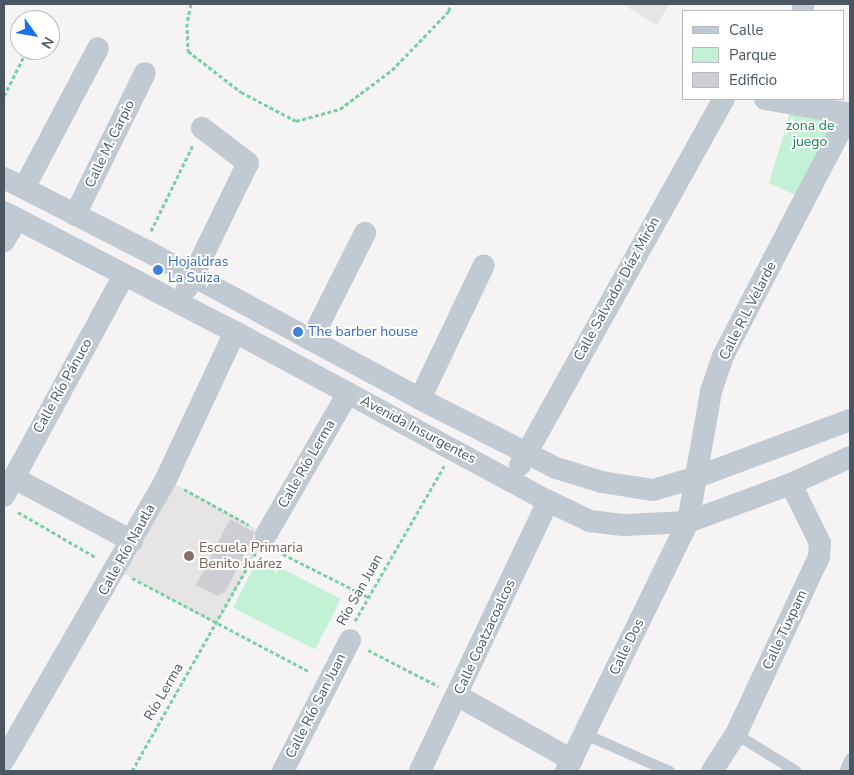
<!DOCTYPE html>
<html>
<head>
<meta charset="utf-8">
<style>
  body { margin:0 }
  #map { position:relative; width:854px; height:775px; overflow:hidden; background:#f5f3f3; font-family:"Nunito Sans",sans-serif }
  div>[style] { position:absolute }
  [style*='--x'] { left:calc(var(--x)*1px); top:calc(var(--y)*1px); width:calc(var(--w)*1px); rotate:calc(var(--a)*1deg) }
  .education>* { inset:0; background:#e6e4e5; transform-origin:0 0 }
  .green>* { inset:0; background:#c3f1d5; transform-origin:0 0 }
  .building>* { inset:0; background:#cdcfd5 }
  .path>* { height:3px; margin-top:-1.5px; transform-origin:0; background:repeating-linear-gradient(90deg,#7ad0a6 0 4px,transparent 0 6.5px) }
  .lane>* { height:11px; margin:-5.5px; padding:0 5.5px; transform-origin:5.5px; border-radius:5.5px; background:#c1cad2 }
  .street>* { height:22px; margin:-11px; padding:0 11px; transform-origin:11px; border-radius:11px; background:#c1cad2 }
  .dots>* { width:14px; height:14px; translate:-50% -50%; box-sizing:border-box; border:2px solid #fff; border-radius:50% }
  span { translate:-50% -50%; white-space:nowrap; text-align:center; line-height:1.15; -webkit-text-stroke:4px #fff; paint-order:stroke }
  .park-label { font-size:14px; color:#17864f }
  .street-label { font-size:14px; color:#4a5661 }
  .shop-label { font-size:14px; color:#366cbe }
  .left { translate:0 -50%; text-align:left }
  .education-label { font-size:14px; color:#785e54 }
  .frame { position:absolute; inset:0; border:5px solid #4a5661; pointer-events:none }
  .legend { position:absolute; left:682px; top:10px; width:162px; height:90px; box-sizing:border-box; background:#fff; border:1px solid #b7bbc0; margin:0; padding:6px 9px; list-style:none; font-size:15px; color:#4a5661 }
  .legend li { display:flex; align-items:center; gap:10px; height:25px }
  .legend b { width:25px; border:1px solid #b7bbc0 }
  .north { position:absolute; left:10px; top:10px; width:50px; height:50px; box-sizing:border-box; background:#fff; border:1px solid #b7bbc0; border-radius:50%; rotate:122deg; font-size:14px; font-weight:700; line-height:20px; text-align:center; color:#4a5661 }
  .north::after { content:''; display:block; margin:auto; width:18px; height:22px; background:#1a73e8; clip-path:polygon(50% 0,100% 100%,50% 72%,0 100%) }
</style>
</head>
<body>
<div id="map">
  <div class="education">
    <i style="clip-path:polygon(622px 4px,669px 4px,657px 25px)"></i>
    <i style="left:166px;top:479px;width:115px;height:103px;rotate:29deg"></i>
  </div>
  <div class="green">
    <i style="clip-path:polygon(792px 106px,849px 114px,806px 200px,769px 183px)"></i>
    <i style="left:259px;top:557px;width:92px;height:57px;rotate:27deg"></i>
  </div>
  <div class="building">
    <i style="clip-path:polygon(230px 519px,254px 532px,253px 537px,226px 591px,218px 596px,196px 585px)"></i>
  </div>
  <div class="path">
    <i style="--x:191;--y:4;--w:19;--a:102"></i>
    <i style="--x:187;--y:23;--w:28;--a:88"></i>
    <i style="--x:188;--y:51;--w:67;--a:37.7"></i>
    <i style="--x:241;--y:92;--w:62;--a:27.8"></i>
    <i style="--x:296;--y:121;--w:46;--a:-15.3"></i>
    <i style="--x:340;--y:109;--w:65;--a:-36.9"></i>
    <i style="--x:392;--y:70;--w:82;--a:-46"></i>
    <i style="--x:449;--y:11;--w:7;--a:-82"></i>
    <i style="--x:4;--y:96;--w:51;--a:-63.4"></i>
    <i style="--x:151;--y:231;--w:96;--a:-64"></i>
    <i style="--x:184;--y:489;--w:74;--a:29"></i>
    <i style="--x:18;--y:512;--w:91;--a:30.2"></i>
    <i style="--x:277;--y:551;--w:102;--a:26.8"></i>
    <i style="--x:132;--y:578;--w:201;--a:27.8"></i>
    <i style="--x:355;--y:621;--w:179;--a:-60.1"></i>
    <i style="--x:368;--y:650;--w:79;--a:27.2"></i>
    <i style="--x:132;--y:771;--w:252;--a:-60.5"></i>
  </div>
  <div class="lane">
    <i style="--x:585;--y:734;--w:92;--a:23.8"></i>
    <i style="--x:736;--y:734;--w:70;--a:31.7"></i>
    <i style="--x:844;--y:771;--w:14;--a:-65"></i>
  </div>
  <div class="street">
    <i style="--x:803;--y:11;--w:7;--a:-90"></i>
    <i style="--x:765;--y:99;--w:86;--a:10"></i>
    <i style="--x:4;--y:178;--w:158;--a:27.1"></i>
    <i style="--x:145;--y:250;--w:313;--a:28.4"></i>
    <i style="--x:420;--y:399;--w:153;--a:26.9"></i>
    <i style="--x:556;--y:468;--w:48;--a:16.9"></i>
    <i style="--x:602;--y:482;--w:52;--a:8.9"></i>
    <i style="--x:653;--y:490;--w:46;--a:-16.5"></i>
    <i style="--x:697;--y:477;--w:163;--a:-20.4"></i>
    <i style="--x:24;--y:188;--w:158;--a:-62.1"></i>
    <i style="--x:4;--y:212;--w:260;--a:27.5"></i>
    <i style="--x:235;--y:332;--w:356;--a:28.4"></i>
    <i style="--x:548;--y:501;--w:47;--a:25.5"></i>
    <i style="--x:590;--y:521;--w:35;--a:7"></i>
    <i style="--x:625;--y:525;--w:63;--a:-2.7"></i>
    <i style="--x:688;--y:522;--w:110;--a:-20.3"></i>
    <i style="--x:791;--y:484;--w:65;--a:-24.6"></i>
    <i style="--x:75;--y:215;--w:158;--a:-63.8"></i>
    <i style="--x:4;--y:241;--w:26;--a:-59"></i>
    <i style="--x:187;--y:288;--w:139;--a:-64"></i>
    <i style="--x:248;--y:163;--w:58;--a:-142.7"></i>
    <i style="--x:311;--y:340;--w:120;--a:-63.2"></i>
    <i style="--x:420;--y:399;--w:148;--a:-64.5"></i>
    <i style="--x:520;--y:465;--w:419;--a:-60.9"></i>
    <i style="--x:14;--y:478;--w:134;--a:28.1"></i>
    <i style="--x:4;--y:496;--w:249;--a:-61.5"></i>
    <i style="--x:266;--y:535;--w:164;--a:-60"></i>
    <i style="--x:458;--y:696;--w:131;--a:29.3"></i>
    <i style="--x:4;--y:760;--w:324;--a:-60"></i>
    <i style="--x:166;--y:479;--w:162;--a:-64.9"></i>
    <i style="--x:283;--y:771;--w:147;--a:-62.9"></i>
    <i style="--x:420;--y:771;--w:299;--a:-64.6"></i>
    <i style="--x:566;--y:771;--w:277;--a:-63.9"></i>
    <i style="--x:688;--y:522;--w:133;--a:-80"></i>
    <i style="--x:711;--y:391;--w:37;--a:-71"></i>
    <i style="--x:723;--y:356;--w:273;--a:-62.5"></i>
    <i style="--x:712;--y:771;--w:44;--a:-57"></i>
    <i style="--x:736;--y:734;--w:195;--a:-64.9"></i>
    <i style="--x:819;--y:557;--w:14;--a:-86"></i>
    <i style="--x:820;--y:543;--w:66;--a:-116.2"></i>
  </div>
  <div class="dots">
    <i style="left:158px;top:270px;background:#3f7fe0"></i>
    <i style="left:298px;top:332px;background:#3f7fe0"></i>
    <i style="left:189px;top:556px;background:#8d6e63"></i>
  </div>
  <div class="park-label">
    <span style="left:810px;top:134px">zona de<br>juego</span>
  </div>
  <div class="street-label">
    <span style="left:110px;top:144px;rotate:-64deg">Calle M. Carpio</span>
    <span style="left:617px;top:289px;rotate:-61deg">Calle Salvador Díaz Mirón</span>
    <span style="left:748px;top:311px;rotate:-63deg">Calle R L Velarde</span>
    <span style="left:63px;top:386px;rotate:-61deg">Calle Río Pánuco</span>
    <span style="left:418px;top:430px;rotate:28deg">Avenida Insurgentes</span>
    <span style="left:307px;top:464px;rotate:-60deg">Calle Río Lerma</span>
    <span style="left:127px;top:550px;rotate:-61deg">Calle Río Nautla</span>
    <span style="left:360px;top:590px;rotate:-61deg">Río San Juan</span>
    <span style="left:785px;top:630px;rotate:-65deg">Calle Tuxpam</span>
    <span style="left:485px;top:637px;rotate:-65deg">Calle Coatzacoalcos</span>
    <span style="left:627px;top:647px;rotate:-64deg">Calle Dos</span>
    <span style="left:164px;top:692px;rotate:-60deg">Río Lerma</span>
    <span style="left:316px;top:706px;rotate:-63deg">Calle Río San Juan</span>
  </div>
  <div class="shop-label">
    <span class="left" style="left:168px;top:270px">Hojaldras<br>La Suiza</span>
    <span class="left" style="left:308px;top:332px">The barber house</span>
  </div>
  <div class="education-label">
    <span class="left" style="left:199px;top:556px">Escuela Primaria<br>Benito Juárez</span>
  </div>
  <div class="frame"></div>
  <ul class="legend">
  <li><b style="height:6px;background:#c1cad2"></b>Calle</li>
  <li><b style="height:14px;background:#c3f1d5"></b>Parque</li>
  <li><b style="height:14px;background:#cdcfd5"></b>Edificio</li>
  </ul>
  <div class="north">N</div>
</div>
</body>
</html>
